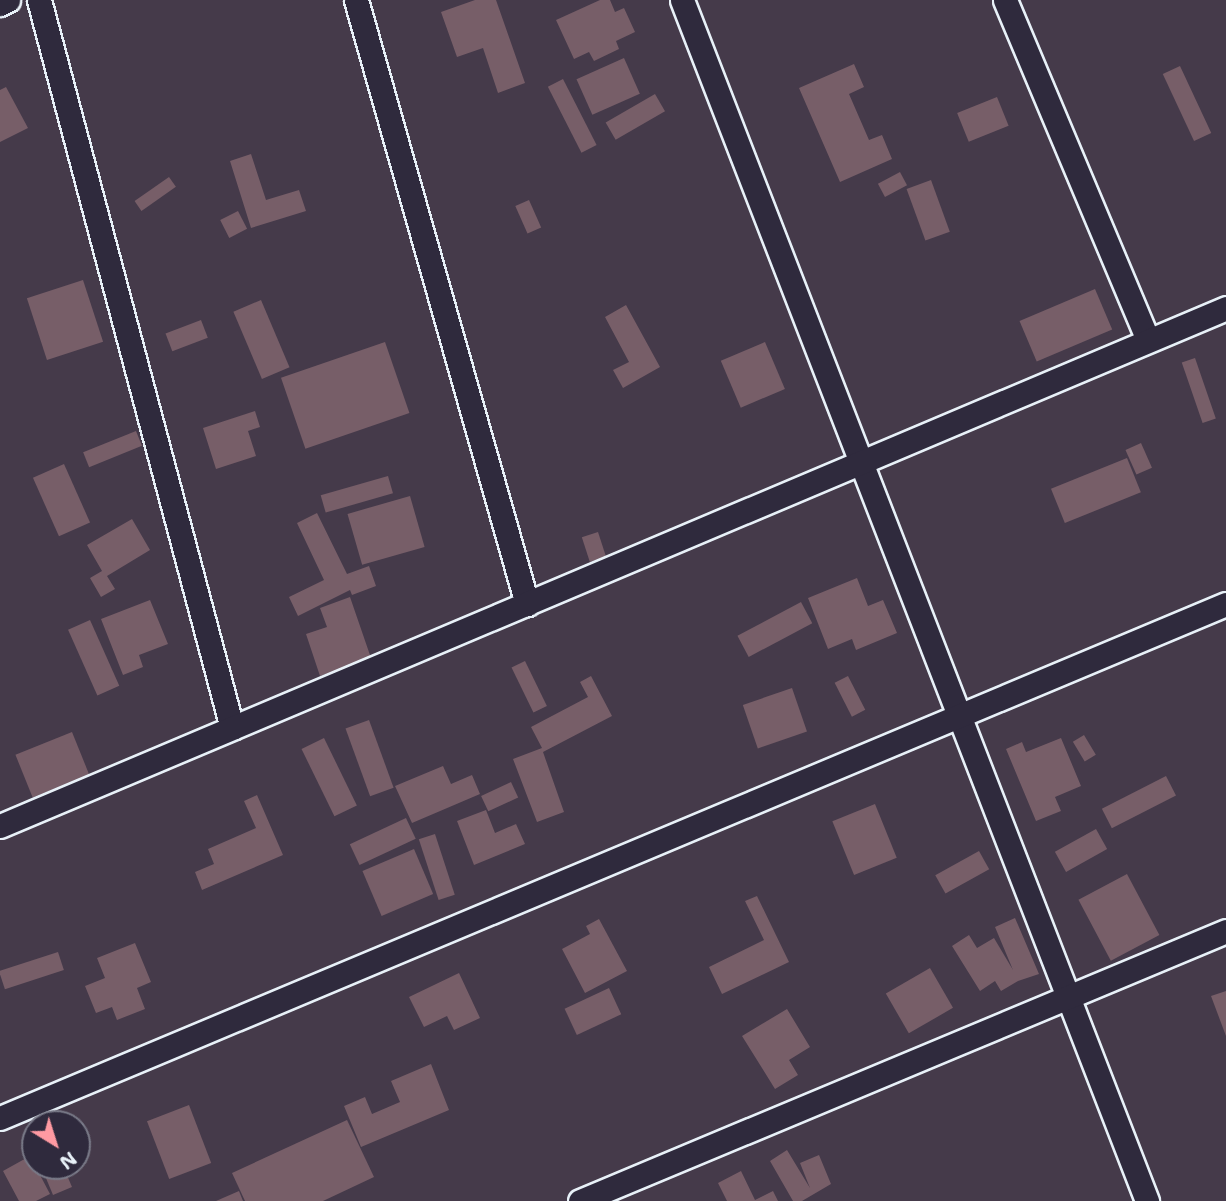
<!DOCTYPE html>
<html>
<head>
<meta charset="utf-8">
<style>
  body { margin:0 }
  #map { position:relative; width:1226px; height:1201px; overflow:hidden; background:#453a4a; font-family:"Shantell Sans",sans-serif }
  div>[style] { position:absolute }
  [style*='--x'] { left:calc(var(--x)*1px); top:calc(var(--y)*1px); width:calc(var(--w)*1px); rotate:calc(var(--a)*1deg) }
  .building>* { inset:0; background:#775e68; transform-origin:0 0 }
  .roads { filter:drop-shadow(2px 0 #e8f1f8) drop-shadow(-2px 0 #e8f1f8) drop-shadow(0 2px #e8f1f8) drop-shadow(0 -2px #e8f1f8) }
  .street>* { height:23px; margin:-11.5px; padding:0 11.5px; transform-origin:11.5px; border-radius:11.5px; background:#2f2a3d }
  span { translate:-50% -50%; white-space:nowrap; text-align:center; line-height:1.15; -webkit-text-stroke:6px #2f2a3d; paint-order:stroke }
  .north { position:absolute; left:21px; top:1110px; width:70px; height:70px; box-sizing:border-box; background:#2f2a3d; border:2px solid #797a88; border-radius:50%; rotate:142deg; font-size:19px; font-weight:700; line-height:28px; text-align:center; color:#e8f1f8 }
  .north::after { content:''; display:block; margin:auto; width:24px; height:32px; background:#ff9aa2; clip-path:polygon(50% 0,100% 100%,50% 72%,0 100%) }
</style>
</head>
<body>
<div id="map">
  <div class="building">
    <i style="clip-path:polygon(475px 0,496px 0,525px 83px,498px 93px,483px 48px,457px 57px,441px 12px)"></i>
    <i style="clip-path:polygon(600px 0,610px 0,615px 12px,624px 8px,635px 32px,616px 41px,619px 49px,594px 61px,589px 52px,574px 59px,556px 20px)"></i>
    <i style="left:624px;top:58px;width:39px;height:52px;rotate:66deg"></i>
    <i style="clip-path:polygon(854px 64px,864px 87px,849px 94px,869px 140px,882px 135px,892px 159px,840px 182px,799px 88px)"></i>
    <i style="left:1180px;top:66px;width:74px;height:19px;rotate:65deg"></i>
    <i style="left:563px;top:79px;width:74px;height:17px;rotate:63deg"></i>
    <i style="clip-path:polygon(6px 87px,28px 128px,0 142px,0 90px)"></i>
    <i style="left:655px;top:94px;width:20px;height:57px;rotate:60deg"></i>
    <i style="left:997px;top:97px;width:31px;height:43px;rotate:68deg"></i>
    <i style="clip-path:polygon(251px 154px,266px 200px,299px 190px,306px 211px,251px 228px,230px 161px)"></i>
    <i style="left:900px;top:172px;width:15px;height:25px;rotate:62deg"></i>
    <i style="left:169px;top:177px;width:12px;height:42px;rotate:55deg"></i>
    <i style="left:931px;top:180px;width:55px;height:26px;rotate:70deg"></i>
    <i style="left:529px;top:200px;width:30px;height:15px;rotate:66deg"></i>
    <i style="left:238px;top:211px;width:20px;height:20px;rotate:63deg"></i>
    <i style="left:83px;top:280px;width:65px;height:59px;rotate:72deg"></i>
    <i style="left:1095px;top:289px;width:44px;height:82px;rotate:67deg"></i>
    <i style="left:261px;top:300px;width:73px;height:30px;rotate:67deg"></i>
    <i style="clip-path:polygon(626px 305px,660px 367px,623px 388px,613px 370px,629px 362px,605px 317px)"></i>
    <i style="left:201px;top:320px;width:19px;height:38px;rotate:69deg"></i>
    <i style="left:385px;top:342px;width:75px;height:110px;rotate:71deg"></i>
    <i style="left:765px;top:342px;width:51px;height:48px;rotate:67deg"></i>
    <i style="left:1195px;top:358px;width:64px;height:14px;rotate:71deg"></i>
    <i style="clip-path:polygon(255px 411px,260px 427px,248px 431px,256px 456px,216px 469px,203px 428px)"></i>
    <i style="left:136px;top:431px;width:16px;height:57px;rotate:68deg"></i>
    <i style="left:1141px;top:443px;width:27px;height:17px;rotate:66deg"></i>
    <i style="left:1127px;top:458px;width:37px;height:82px;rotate:68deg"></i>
    <i style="left:64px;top:464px;width:64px;height:34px;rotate:66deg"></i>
    <i style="left:388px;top:476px;width:18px;height:70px;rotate:74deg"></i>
    <i style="left:410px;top:496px;width:53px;height:65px;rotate:74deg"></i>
    <i style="clip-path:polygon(317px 513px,347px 574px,369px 566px,376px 586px,352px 595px,350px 590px,298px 616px,289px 597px,324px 580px,297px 523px)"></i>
    <i style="clip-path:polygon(132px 519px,150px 550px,107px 576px,115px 589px,101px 597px,90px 578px,102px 571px,87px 545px)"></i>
    <i style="left:598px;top:532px;width:26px;height:17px;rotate:72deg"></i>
    <i style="clip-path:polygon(857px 578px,868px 606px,883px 600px,897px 633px,856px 650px,852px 639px,828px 649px,808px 598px)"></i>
    <i style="clip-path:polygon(350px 597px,371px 658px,320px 676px,306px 634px,327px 627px,320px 608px)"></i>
    <i style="clip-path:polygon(150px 600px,168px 644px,139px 655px,143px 667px,123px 675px,101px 619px)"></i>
    <i style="left:801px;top:602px;width:24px;height:72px;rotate:62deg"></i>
    <i style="left:90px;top:620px;width:72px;height:24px;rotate:66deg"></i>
    <i style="left:525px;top:661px;width:50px;height:15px;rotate:64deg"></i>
    <i style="clip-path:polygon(591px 676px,612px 716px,543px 752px,564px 812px,537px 822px,513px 759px,542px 748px,531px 727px,588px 697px,580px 682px)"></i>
    <i style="left:848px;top:676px;width:38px;height:15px;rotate:63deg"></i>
    <i style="left:792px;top:688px;width:46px;height:52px;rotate:71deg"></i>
    <i style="left:369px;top:720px;width:72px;height:25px;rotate:70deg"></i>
    <i style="left:72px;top:732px;width:46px;height:61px;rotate:68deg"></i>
    <i style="left:1084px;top:735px;width:23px;height:13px;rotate:59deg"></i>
    <i style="left:324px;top:738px;width:75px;height:25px;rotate:64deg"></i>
    <i style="clip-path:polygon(1061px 738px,1081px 786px,1055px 797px,1061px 811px,1036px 821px,1006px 749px,1022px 742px,1026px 752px)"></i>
    <i style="clip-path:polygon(443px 766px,451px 784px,472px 775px,480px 794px,412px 823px,395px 786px)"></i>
    <i style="left:1166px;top:776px;width:22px;height:72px;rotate:63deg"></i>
    <i style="left:511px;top:782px;width:17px;height:33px;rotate:65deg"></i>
    <i style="clip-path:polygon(257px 795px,283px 855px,202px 890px,195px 872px,214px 864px,208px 849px,256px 828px,244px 801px)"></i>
    <i style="left:875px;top:804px;width:58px;height:46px;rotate:68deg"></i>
    <i style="clip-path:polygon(486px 810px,495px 833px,516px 824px,525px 844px,474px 865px,457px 821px)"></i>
    <i style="left:406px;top:818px;width:23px;height:62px;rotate:65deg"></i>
    <i style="left:1096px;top:829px;width:23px;height:47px;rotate:61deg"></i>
    <i style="left:435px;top:834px;width:64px;height:17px;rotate:72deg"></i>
    <i style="left:414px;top:849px;width:49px;height:56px;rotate:67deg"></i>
    <i style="left:979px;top:851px;width:21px;height:50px;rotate:61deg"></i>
    <i style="left:1127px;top:874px;width:69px;height:55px;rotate:62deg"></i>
    <i style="clip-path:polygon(757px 896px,789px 962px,722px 994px,709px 967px,764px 940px,745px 901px)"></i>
    <i style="clip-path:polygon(1015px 918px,1039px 974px,1018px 981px,1001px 991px,995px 981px,980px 991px,952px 946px,969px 935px,977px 948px,994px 938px,1013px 970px,995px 927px)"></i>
    <i style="clip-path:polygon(599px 919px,627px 971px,585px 993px,562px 949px,590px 934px,586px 926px)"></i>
    <i style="clip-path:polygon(135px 943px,151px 982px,137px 988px,145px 1009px,117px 1020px,112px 1007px,96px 1013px,85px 986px,105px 978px,97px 958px)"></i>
    <i style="left:58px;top:952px;width:19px;height:62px;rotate:72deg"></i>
    <i style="left:930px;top:968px;width:46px;height:51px;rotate:60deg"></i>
    <i style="clip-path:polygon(459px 973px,480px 1018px,454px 1030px,447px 1016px,424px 1027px,409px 997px)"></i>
    <i style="left:609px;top:988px;width:29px;height:49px;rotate:65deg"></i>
    <i style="clip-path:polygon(1226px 991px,1226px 1036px,1211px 996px)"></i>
    <i style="clip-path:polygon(787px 1009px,810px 1047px,789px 1060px,798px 1075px,775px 1089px,742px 1036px)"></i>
    <i style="clip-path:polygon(431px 1064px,449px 1110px,361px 1147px,344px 1106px,365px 1097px,372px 1114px,400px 1102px,391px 1081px)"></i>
    <i style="left:189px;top:1105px;width:62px;height:45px;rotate:69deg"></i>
    <i style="clip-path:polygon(347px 1120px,374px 1177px,323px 1201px,245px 1201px,232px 1173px)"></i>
    <i style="clip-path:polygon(787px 1150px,810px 1188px,800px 1163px,819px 1155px,831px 1184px,802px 1201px,793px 1201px,770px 1161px)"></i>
    <i style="clip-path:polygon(30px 1156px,50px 1194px,36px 1201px,19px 1201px,3px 1171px)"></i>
    <i style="clip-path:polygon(41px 1166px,63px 1166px,72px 1187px,53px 1195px)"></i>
    <i style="clip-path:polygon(741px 1171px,755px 1200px,773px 1191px,778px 1201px,727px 1201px,718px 1183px)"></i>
    <i style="clip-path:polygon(239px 1191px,243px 1201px,216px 1201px)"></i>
  </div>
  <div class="roads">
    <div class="street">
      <i style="--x:39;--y:0;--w:753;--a:75.15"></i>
      <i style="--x:356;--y:0;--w:628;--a:74.19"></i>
      <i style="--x:682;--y:0;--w:1288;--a:68.83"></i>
      <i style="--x:1005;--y:0;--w:369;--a:67.2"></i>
      <i style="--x:0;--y:4;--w:9;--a:-27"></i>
      <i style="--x:0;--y:826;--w:1331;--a:-22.9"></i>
      <i style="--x:0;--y:1118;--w:1329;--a:-22.75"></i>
      <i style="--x:580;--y:1201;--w:700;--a:-22.68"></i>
    </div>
  </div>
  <div class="north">N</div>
</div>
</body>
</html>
